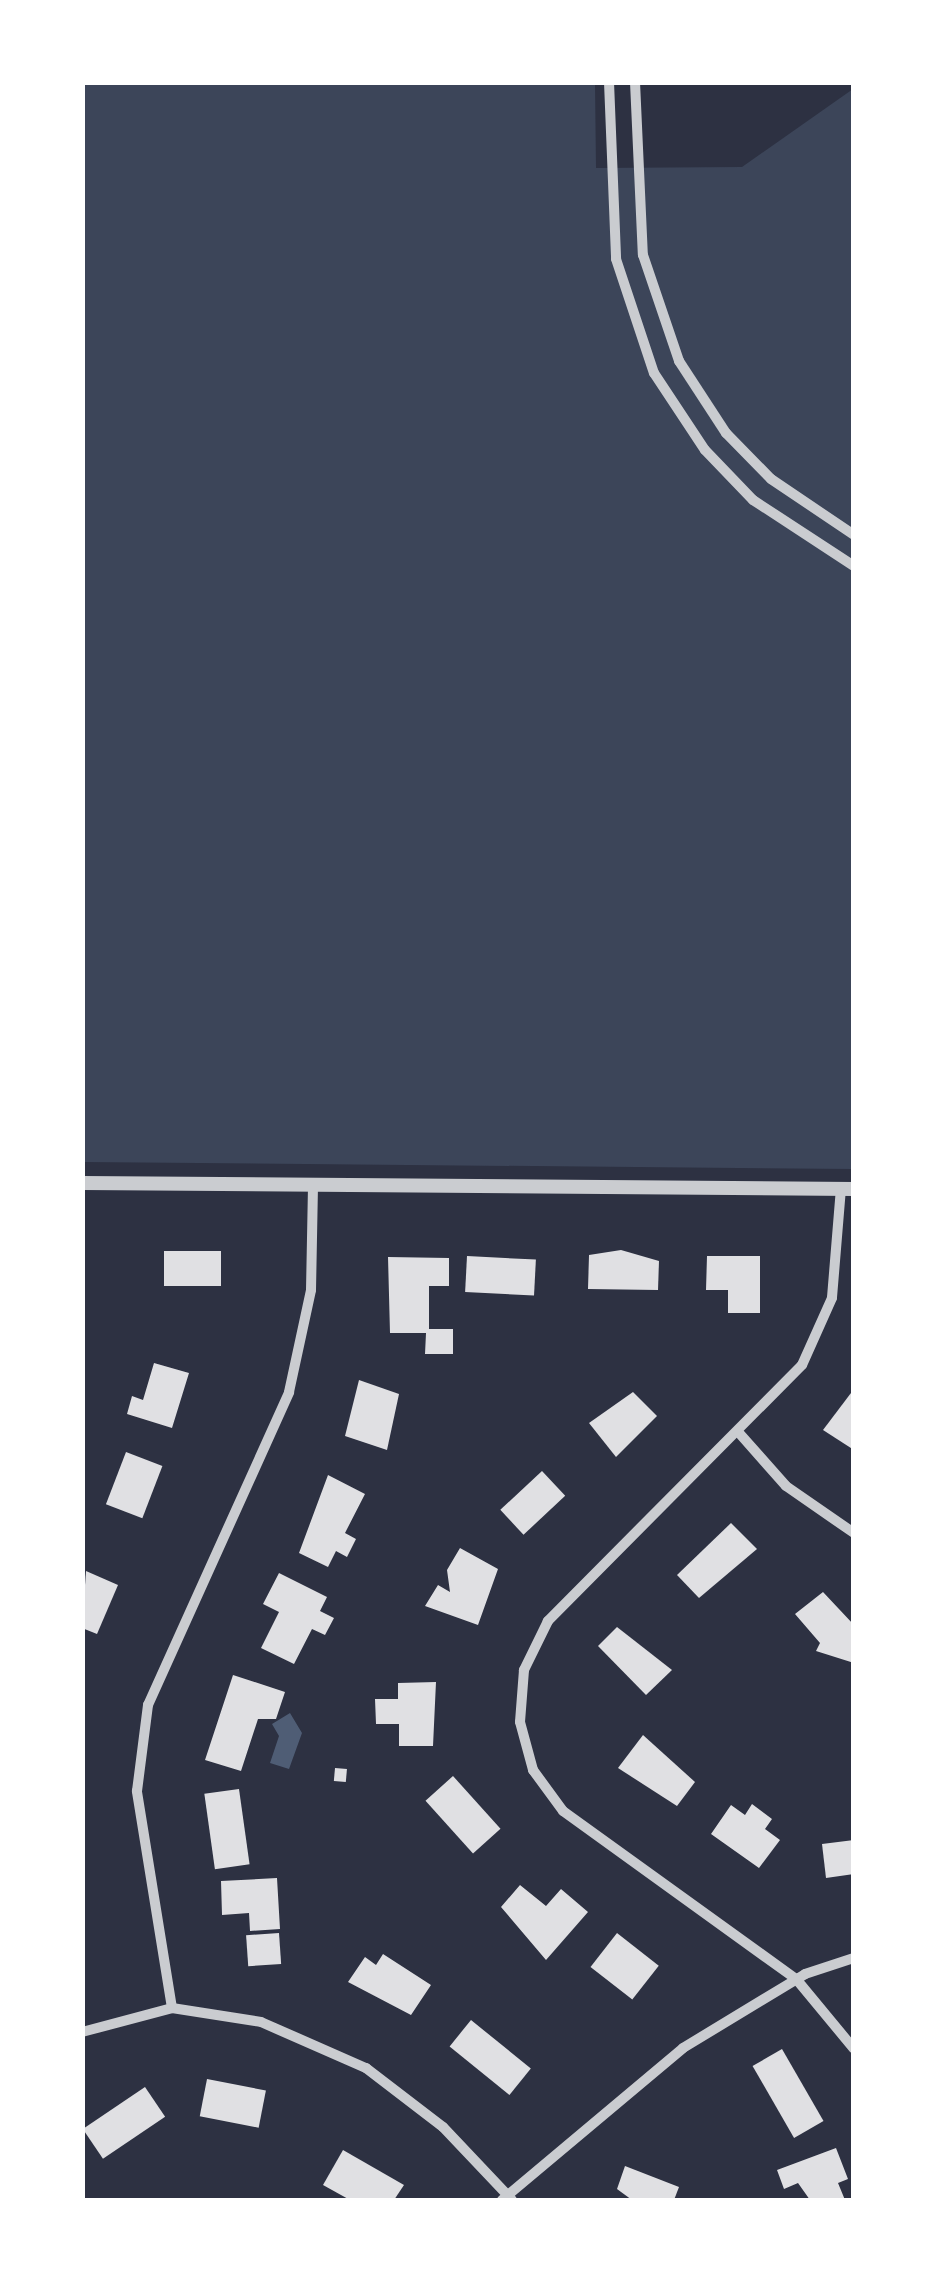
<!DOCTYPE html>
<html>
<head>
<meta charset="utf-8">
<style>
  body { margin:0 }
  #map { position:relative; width:936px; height:2283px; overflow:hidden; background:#2d3142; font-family:Raleway,sans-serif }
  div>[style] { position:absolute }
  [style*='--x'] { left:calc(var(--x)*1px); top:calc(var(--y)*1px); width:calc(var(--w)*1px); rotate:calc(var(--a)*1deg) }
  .green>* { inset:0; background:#3c4559 }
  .water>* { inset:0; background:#4f5d75 }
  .building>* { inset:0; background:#e0e0e3; transform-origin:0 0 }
  .minor>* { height:10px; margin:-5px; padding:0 5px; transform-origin:5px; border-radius:5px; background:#caccd0 }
  .tertiary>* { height:14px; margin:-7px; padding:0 7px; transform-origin:7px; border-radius:7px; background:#caccd0 }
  span { translate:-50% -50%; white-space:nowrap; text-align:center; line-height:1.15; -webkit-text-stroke:9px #fff; paint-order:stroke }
  .frame { position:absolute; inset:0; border:85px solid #fff; pointer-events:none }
</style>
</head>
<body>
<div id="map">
  <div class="green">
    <i style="clip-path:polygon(83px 83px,595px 83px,596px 168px,742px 167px,853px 89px,853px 1169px,83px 1162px)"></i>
  </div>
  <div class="water">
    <i style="clip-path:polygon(290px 1713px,302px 1733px,289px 1769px,270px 1763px,279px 1736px,272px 1724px)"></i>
  </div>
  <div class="building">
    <i style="clip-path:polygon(621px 1250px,659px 1261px,658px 1290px,588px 1289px,589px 1255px)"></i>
    <i style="left:164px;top:1251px;width:57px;height:35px"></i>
    <i style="left:467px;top:1256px;width:69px;height:36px;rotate:3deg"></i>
    <i style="clip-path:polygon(707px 1256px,760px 1256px,760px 1313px,728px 1313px,728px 1290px,706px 1290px)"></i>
    <i style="clip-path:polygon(388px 1257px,449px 1258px,449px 1286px,429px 1286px,429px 1329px,453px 1329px,453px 1354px,425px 1354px,426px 1333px,390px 1333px)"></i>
    <i style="clip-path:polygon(154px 1363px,189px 1373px,172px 1428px,127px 1414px,132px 1396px,143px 1400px)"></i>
    <i style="clip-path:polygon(359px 1380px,399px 1394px,387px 1450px,345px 1436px)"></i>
    <i style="clip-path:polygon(854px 1389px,854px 1450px,823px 1430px)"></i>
    <i style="clip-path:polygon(633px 1392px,657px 1416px,616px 1457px,589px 1423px)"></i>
    <i style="left:126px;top:1452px;width:39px;height:56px;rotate:21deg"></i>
    <i style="left:542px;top:1471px;width:34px;height:57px;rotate:47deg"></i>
    <i style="clip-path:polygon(328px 1475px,365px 1494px,345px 1533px,356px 1539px,347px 1557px,336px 1551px,328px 1567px,299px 1553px)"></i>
    <i style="clip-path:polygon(731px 1523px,757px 1549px,699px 1598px,677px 1575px)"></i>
    <i style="clip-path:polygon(460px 1548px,498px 1569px,478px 1625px,425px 1606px,438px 1585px,450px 1592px,447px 1570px)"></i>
    <i style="clip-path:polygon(86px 1571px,118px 1585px,97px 1634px,82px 1628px)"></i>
    <i style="clip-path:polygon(279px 1573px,327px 1597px,320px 1611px,334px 1618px,325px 1635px,312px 1629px,294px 1664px,261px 1648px,279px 1612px,263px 1604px)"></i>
    <i style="clip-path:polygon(823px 1592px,854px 1625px,854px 1663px,816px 1651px,820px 1643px,795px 1614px)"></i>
    <i style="clip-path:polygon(617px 1627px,672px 1670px,646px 1695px,598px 1646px)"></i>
    <i style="clip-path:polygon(233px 1675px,285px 1692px,276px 1719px,258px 1719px,241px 1771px,205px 1760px)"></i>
    <i style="clip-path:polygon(436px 1682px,433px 1746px,399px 1746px,399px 1724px,376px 1724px,375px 1699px,398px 1699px,398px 1683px)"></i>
    <i style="clip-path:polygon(643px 1735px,695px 1782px,677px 1806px,618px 1768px)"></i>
    <i style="left:335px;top:1768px;width:12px;height:13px;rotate:5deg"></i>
    <i style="left:453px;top:1776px;width:71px;height:37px;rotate:48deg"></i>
    <i style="left:239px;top:1789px;width:76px;height:35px;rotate:82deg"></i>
    <i style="clip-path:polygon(752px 1804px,772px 1819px,765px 1829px,780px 1840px,759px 1868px,711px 1834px,731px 1805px,745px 1815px)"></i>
    <i style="clip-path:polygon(854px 1840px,854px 1874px,826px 1878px,822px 1844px)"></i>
    <i style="clip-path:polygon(277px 1878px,280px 1929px,250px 1931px,249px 1913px,222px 1915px,221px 1881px)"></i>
    <i style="clip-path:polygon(520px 1885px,546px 1906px,561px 1889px,588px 1912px,546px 1960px,501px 1907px)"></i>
    <i style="left:279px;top:1933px;width:31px;height:33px;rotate:86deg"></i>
    <i style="left:617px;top:1933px;width:53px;height:43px;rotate:38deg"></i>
    <i style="clip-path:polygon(383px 1954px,431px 1985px,411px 2015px,348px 1982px,365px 1957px,376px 1965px)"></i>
    <i style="left:471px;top:2020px;width:77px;height:34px;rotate:39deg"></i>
    <i style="left:782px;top:2049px;width:83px;height:34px;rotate:60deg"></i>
    <i style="left:207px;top:2079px;width:60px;height:38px;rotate:11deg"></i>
    <i style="left:145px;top:2087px;width:36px;height:75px;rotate:56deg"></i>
    <i style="clip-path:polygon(836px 2148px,848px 2179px,838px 2183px,845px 2200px,810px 2200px,798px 2183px,784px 2189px,777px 2170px)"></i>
    <i style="clip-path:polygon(343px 2150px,404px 2185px,394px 2200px,350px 2200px,323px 2185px)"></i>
    <i style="clip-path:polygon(625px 2166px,679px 2187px,674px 2200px,632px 2200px,617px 2189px)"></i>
  </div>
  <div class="minor">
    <i style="--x:609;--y:82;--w:177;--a:87.7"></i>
    <i style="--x:616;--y:259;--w:120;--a:71.6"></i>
    <i style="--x:654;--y:373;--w:92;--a:56.5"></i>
    <i style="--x:705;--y:450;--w:69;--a:46.2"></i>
    <i style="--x:753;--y:500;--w:121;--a:33.2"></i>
    <i style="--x:635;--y:82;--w:173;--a:87.4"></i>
    <i style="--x:643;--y:255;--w:112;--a:71.2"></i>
    <i style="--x:679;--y:361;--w:86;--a:56.9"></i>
    <i style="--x:726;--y:433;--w:64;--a:45.6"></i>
    <i style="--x:771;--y:479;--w:100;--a:34"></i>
    <i style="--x:841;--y:1188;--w:110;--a:94.7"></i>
    <i style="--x:832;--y:1298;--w:73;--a:114.1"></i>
    <i style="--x:802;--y:1365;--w:361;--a:134.8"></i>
    <i style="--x:548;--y:1621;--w:55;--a:116.1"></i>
    <i style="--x:524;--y:1670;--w:52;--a:94.4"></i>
    <i style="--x:520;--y:1722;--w:50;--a:74.8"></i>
    <i style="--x:533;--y:1770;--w:51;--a:53.8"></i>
    <i style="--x:563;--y:1811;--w:289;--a:35.8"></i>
    <i style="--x:797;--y:1980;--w:89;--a:50.4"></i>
    <i style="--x:740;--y:1434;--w:69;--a:48.5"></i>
    <i style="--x:786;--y:1486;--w:83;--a:34.7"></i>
    <i style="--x:172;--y:2008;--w:220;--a:-99.2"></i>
    <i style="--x:137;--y:1791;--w:87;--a:-82.7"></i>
    <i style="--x:148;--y:1705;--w:343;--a:-65.7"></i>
    <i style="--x:289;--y:1392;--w:104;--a:-77.8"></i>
    <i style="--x:311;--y:1290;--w:105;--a:-88.9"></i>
    <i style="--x:82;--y:2032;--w:93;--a:-14.9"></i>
    <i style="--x:172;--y:2008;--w:90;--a:8.9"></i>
    <i style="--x:261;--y:2022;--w:115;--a:23.7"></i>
    <i style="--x:366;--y:2068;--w:97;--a:37.5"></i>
    <i style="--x:443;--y:2127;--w:100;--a:46.6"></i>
    <i style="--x:502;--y:2200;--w:236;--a:-40"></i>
    <i style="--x:683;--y:2048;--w:143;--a:-31.2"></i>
    <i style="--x:805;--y:1974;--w:52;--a:-18.1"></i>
  </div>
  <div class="tertiary">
    <i style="--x:82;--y:1183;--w:772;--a:0.45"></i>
  </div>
  <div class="frame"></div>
</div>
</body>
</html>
